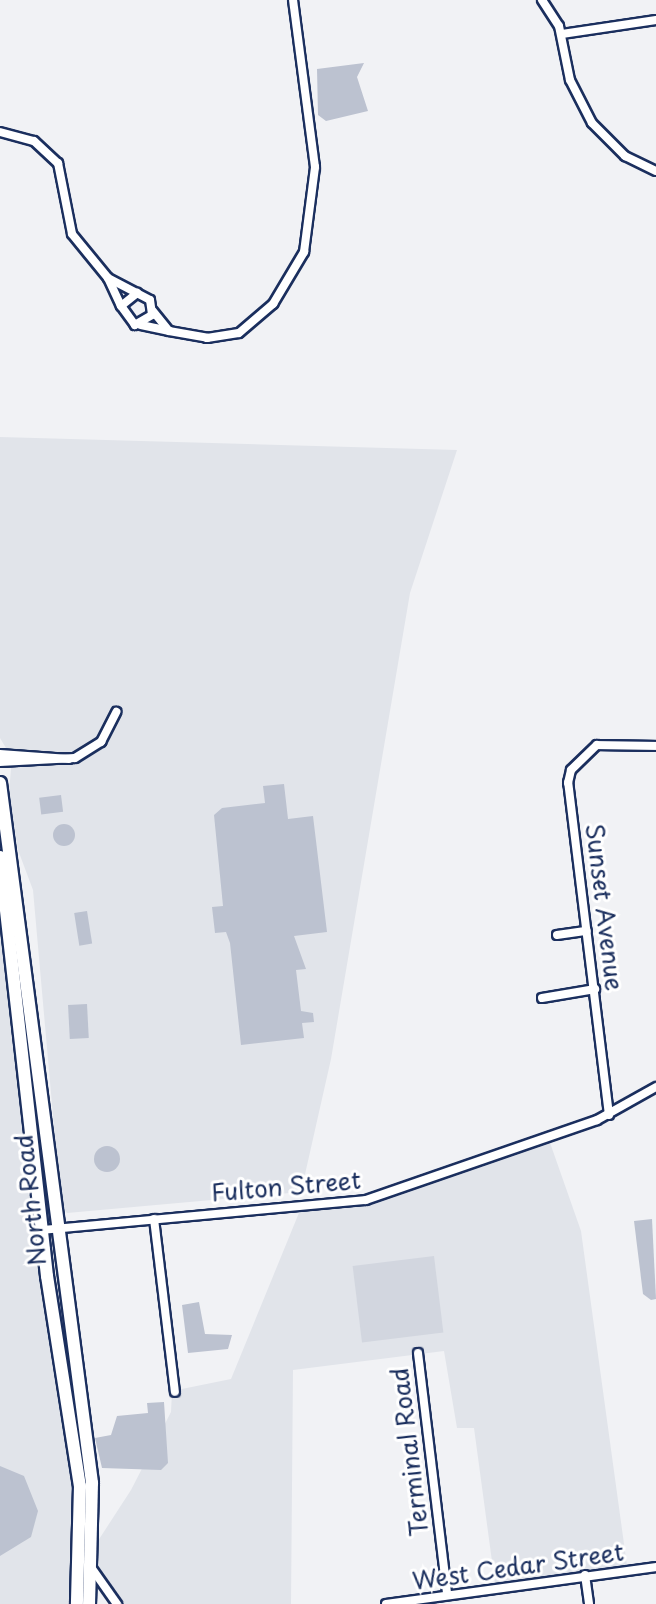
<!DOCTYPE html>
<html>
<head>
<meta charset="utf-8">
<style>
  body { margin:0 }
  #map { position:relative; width:656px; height:1604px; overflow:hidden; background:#f1f2f5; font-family:"Playpen Sans",sans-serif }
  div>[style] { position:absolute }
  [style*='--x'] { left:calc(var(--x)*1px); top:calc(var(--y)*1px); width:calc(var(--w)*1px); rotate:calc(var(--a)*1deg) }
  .built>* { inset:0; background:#e1e4ea }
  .green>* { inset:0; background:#d2d6df; transform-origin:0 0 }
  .building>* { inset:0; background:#bcc2d0; transform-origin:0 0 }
  .round { border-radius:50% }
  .roads { filter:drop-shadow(2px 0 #1b2f5e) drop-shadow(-2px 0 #1b2f5e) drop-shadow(0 2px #1b2f5e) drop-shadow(0 -2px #1b2f5e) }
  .minor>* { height:8px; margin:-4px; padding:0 4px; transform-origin:4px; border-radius:4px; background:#fff }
  .highway>* { height:12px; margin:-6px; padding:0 6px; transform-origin:6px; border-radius:6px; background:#fff }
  span { translate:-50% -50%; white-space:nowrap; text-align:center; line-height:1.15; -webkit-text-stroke:6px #fff; paint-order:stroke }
  .street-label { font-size:24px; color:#1b2f5e }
</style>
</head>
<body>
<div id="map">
  <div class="built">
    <i style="clip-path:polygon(0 437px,457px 450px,410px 593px,331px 1059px,301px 1192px,67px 1213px,61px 1206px,33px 890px,18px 850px,9px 792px,12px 758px,0 738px)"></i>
    <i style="clip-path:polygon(0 850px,42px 1231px,55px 1230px,94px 1547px,131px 1490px,171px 1412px,172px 1391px,231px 1379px,303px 1203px,371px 1202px,548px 1137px,581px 1231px,628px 1573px,496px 1591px,474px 1428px,457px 1428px,444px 1351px,293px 1370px,291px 1604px,119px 1604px,93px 1570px,90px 1604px,0 1604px)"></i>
  </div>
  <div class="green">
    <i style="left:434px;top:1256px;width:77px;height:82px;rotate:83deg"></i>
  </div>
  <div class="building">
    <i style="clip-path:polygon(364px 63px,357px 77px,368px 111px,326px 121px,318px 115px,317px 69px)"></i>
    <i style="clip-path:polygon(284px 784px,288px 819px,313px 816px,327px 932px,294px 936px,306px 969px,296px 970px,301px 1011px,313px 1013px,314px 1022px,302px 1023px,304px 1038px,241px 1045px,230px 943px,226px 932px,215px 933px,212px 907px,223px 906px,214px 815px,222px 808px,265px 803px,263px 786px)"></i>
    <i style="left:61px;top:795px;width:17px;height:22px;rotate:83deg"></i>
    <i class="round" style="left:53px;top:824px;width:22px;height:22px"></i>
    <i style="left:87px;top:911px;width:33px;height:13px;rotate:81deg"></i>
    <i style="left:87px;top:1004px;width:34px;height:19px;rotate:87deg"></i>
    <i class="round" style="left:94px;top:1146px;width:26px;height:26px"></i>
    <i style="clip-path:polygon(652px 1219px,656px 1299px,651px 1300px,643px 1294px,634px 1221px)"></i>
    <i style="clip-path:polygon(199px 1302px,205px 1334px,232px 1335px,228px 1349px,188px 1353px,182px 1305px)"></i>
    <i style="clip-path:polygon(164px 1402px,168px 1463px,161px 1470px,102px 1468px,95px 1438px,111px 1435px,117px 1416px,148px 1413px,147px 1403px)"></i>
    <i style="clip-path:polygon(0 1466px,24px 1476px,38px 1511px,31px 1537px,0 1556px)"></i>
  </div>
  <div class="roads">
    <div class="minor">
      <i style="--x:542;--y:0;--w:31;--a:57"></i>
      <i style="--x:559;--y:26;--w:55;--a:78.5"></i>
      <i style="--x:570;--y:80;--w:48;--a:62.9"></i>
      <i style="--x:592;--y:123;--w:47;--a:45"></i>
      <i style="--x:625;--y:156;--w:34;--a:26"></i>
      <i style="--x:562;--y:34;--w:95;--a:-8.5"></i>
      <i style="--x:0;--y:132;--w:35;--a:15"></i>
      <i style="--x:34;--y:141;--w:33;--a:43"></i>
      <i style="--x:58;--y:163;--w:72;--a:78.8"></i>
      <i style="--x:72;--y:234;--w:57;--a:50.7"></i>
      <i style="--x:121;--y:306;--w:31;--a:-115"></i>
      <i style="--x:108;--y:278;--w:47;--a:27.6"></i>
      <i style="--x:150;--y:300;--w:15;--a:82"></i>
      <i style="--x:152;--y:315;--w:20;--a:150"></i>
      <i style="--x:135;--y:325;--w:24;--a:-126"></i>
      <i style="--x:121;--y:306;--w:21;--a:-39"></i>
      <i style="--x:141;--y:325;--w:29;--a:12"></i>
      <i style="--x:169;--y:331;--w:26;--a:-129"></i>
      <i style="--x:169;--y:331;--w:39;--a:10"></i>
      <i style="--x:207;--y:338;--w:32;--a:-9"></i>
      <i style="--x:239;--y:333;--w:45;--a:-40.5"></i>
      <i style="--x:273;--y:304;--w:61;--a:-59.2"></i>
      <i style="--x:304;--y:252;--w:86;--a:-82.6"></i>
      <i style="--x:315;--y:167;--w:168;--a:-97.5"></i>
      <i style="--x:0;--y:754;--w:69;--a:4.1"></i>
      <i style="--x:0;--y:762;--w:75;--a:-3.1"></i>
      <i style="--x:75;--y:758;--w:31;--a:-32"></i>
      <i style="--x:101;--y:742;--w:34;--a:-63"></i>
      <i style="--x:557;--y:935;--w:30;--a:-8"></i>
      <i style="--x:542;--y:998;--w:54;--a:-9.6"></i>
      <i style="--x:609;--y:1115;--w:335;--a:-97"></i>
      <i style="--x:568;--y:783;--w:13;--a:-77"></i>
      <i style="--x:571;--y:770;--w:36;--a:-44"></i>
      <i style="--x:597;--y:745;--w:59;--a:1"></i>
      <i style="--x:154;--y:1219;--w:174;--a:83.1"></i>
      <i style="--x:42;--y:1230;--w:325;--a:-5.3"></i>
      <i style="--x:366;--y:1200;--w:244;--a:-19.1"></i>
      <i style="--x:597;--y:1120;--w:68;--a:-29.2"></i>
      <i style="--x:418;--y:1353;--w:243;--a:83.1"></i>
      <i style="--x:93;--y:1570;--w:42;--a:54.8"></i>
      <i style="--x:585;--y:1575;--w:29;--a:82"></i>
      <i style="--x:386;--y:1604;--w:273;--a:-7.8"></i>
    </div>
    <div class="highway">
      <i style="--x:0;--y:783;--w:706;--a:82.51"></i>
      <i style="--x:92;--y:1483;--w:121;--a:91.4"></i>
      <i style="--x:0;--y:857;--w:422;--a:83.6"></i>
      <i style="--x:47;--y:1276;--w:213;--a:81.1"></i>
      <i style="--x:80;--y:1486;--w:118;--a:91.5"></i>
    </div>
  </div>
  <div class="street-label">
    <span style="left:605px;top:907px;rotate:83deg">Sunset Avenue</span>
    <span style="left:286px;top:1186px;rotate:-5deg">Fulton Street</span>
    <span style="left:30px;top:1200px;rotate:-96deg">North Road</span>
    <span style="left:409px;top:1452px;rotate:-97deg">Terminal Road</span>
    <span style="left:518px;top:1566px;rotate:-8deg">West Cedar Street</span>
  </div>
</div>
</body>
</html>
